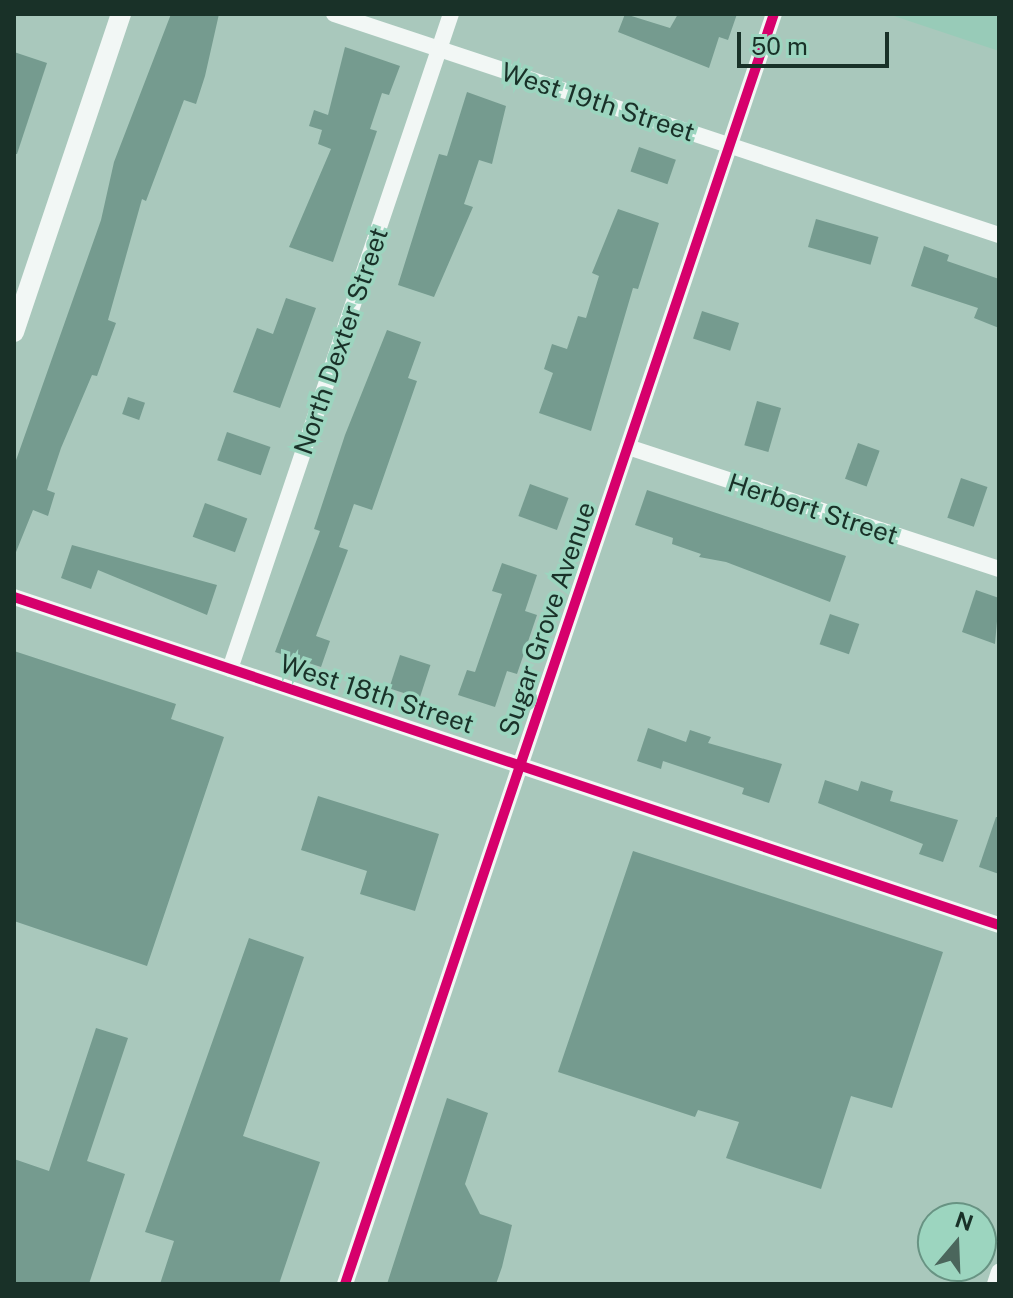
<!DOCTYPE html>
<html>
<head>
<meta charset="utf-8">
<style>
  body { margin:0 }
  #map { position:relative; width:1013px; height:1298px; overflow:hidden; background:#a9c8bc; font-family:"Public Sans",sans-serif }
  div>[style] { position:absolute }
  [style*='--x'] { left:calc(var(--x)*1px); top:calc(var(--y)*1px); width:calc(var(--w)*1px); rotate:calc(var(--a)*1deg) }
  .built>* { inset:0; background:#98cbb8 }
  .building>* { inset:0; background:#759b8f; transform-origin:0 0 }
  .minor>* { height:16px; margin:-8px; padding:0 8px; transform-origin:8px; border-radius:8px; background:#f2f7f5 }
  .tertiary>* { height:20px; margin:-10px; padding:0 10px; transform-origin:10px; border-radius:10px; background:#f2f7f5 }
  .cycleway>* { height:10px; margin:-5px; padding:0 5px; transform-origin:5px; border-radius:5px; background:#d6006c }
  span { translate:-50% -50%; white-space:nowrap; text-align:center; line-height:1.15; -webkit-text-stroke:7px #9cd5bf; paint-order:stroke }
  .street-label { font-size:26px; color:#193128 }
  .frame { position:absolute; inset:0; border:16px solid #193128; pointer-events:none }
  .north { position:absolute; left:917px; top:1202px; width:80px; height:80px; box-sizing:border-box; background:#9cd5bf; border:2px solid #689383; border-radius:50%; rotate:19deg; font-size:22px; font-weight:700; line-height:32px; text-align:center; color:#193128 }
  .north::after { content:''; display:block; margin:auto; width:28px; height:36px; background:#4b665c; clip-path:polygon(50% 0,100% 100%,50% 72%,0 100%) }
  .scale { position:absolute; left:737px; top:32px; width:152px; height:36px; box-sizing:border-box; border:4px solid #193128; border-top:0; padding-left:10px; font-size:24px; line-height:28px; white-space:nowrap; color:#193128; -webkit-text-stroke:6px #9cd5bf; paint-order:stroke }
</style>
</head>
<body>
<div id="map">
  <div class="built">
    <i style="clip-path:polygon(888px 14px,999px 14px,999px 51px)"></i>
  </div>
  <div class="building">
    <i style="clip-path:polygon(171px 14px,219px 14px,205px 76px,196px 104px,184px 100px,146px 201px,142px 199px,108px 320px,116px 323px,97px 376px,92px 375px,61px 448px,47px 490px,55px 493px,48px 516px,33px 510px,14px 557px,14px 466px,101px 220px,114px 162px)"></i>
    <i style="clip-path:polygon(625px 14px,670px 28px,678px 14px,737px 14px,728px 40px,719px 37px,709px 68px,618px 32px)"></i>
    <i style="clip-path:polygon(345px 47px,400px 66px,389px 95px,382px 93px,370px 129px,377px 131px,333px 262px,289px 247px,331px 149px,318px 144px,322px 130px,309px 126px,314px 110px,328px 115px)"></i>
    <i style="clip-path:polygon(14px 52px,47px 63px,17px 154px,14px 154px)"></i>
    <i style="clip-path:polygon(467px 92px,506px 106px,492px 164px,479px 160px,464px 204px,473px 207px,434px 297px,398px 285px,439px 154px,447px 156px)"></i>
    <i style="left:639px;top:147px;width:39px;height:26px;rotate:19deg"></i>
    <i style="clip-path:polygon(618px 209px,659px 223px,638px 289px,633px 288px,591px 431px,539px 413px,553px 373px,544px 369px,552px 344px,567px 349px,578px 316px,586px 318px,599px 276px,592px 273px)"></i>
    <i style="left:816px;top:219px;width:65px;height:29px;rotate:16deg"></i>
    <i style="clip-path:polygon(924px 246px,949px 255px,947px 261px,999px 279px,999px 328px,974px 318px,978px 308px,911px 286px)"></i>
    <i style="clip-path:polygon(286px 298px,316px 308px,280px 408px,233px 392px,257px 328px,273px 334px)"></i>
    <i style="left:702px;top:311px;width:39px;height:29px;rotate:18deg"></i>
    <i style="clip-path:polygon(387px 330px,421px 342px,408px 378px,417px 381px,372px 510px,354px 504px,339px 547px,348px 550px,316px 636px,330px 641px,321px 667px,275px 652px,320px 531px,314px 529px,345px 435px)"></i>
    <i style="left:128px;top:397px;width:18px;height:18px;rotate:19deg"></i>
    <i style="left:757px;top:401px;width:25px;height:46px;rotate:16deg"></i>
    <i style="left:227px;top:432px;width:46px;height:30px;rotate:19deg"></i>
    <i style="left:858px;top:443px;width:23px;height:38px;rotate:20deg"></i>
    <i style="left:961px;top:478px;width:28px;height:42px;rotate:19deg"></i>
    <i style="left:530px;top:484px;width:41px;height:34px;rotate:20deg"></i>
    <i style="clip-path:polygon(647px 490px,846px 556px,830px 602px,726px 562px,699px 557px,701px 554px,672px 544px,673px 538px,635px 525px)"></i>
    <i style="left:205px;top:503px;width:45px;height:36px;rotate:20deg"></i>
    <i style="clip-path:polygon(72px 545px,217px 585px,207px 615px,98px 570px,91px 589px,61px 578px)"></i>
    <i style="clip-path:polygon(502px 563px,537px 575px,525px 611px,537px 615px,517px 674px,507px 671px,495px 707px,458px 695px,467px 670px,475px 672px,502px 594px,492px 591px)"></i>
    <i style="clip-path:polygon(976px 590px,999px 598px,995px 644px,962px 632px)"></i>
    <i style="left:830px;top:614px;width:31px;height:32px;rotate:19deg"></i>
    <i style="clip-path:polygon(14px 651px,176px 704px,171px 719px,224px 737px,147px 966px,14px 921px)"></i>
    <i style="left:400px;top:655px;width:32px;height:35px;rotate:18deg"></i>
    <i style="clip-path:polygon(648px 728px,686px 742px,690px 730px,711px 737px,708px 743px,782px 764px,769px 803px,742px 794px,744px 788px,663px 761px,661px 769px,637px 761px)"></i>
    <i style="clip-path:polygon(825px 780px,858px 791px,861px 781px,893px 791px,890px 801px,958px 820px,943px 862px,919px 854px,923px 844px,818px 803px)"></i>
    <i style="clip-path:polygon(318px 796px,439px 834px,415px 911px,360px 894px,367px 871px,301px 850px)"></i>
    <i style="clip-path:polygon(996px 817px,999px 817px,999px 874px,979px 867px)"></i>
    <i style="clip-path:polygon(633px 851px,943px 952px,892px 1108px,851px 1096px,821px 1189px,726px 1158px,739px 1122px,698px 1110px,695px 1117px,558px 1072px)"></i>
    <i style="clip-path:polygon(249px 938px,304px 957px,243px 1136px,320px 1162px,279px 1284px,160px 1284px,174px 1241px,145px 1232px)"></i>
    <i style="clip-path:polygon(96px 1028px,128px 1038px,87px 1161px,125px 1174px,89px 1284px,14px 1284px,14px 1159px,49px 1171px)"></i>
    <i style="clip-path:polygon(447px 1098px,488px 1113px,465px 1184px,480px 1214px,512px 1225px,502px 1267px,496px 1284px,387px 1284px)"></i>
  </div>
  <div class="minor">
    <i style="--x:334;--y:14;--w:701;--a:18.38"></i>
    <i style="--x:628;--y:447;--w:391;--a:18.2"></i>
    <i style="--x:14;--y:597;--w:1038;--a:18.42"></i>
    <i style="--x:230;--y:669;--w:691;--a:-71.36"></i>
    <i style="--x:345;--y:1284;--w:1341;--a:-71.34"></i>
    <i style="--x:995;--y:1284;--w:13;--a:-72"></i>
  </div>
  <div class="tertiary">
    <i style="--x:14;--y:332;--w:336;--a:-71.4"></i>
  </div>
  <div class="cycleway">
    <i style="--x:14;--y:597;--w:1038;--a:18.42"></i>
    <i style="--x:345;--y:1284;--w:1341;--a:-71.34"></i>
  </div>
  <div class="street-label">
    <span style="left:598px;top:102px;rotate:18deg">West 19th Street</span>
    <span style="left:341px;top:341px;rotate:-71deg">North Dexter Street</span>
    <span style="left:813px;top:509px;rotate:18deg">Herbert Street</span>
    <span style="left:547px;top:619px;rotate:-71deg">Sugar Grove Avenue</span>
    <span style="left:377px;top:694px;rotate:18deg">West 18th Street</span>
  </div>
  <div class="frame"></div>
  <div class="north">N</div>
  <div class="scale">50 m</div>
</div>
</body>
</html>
